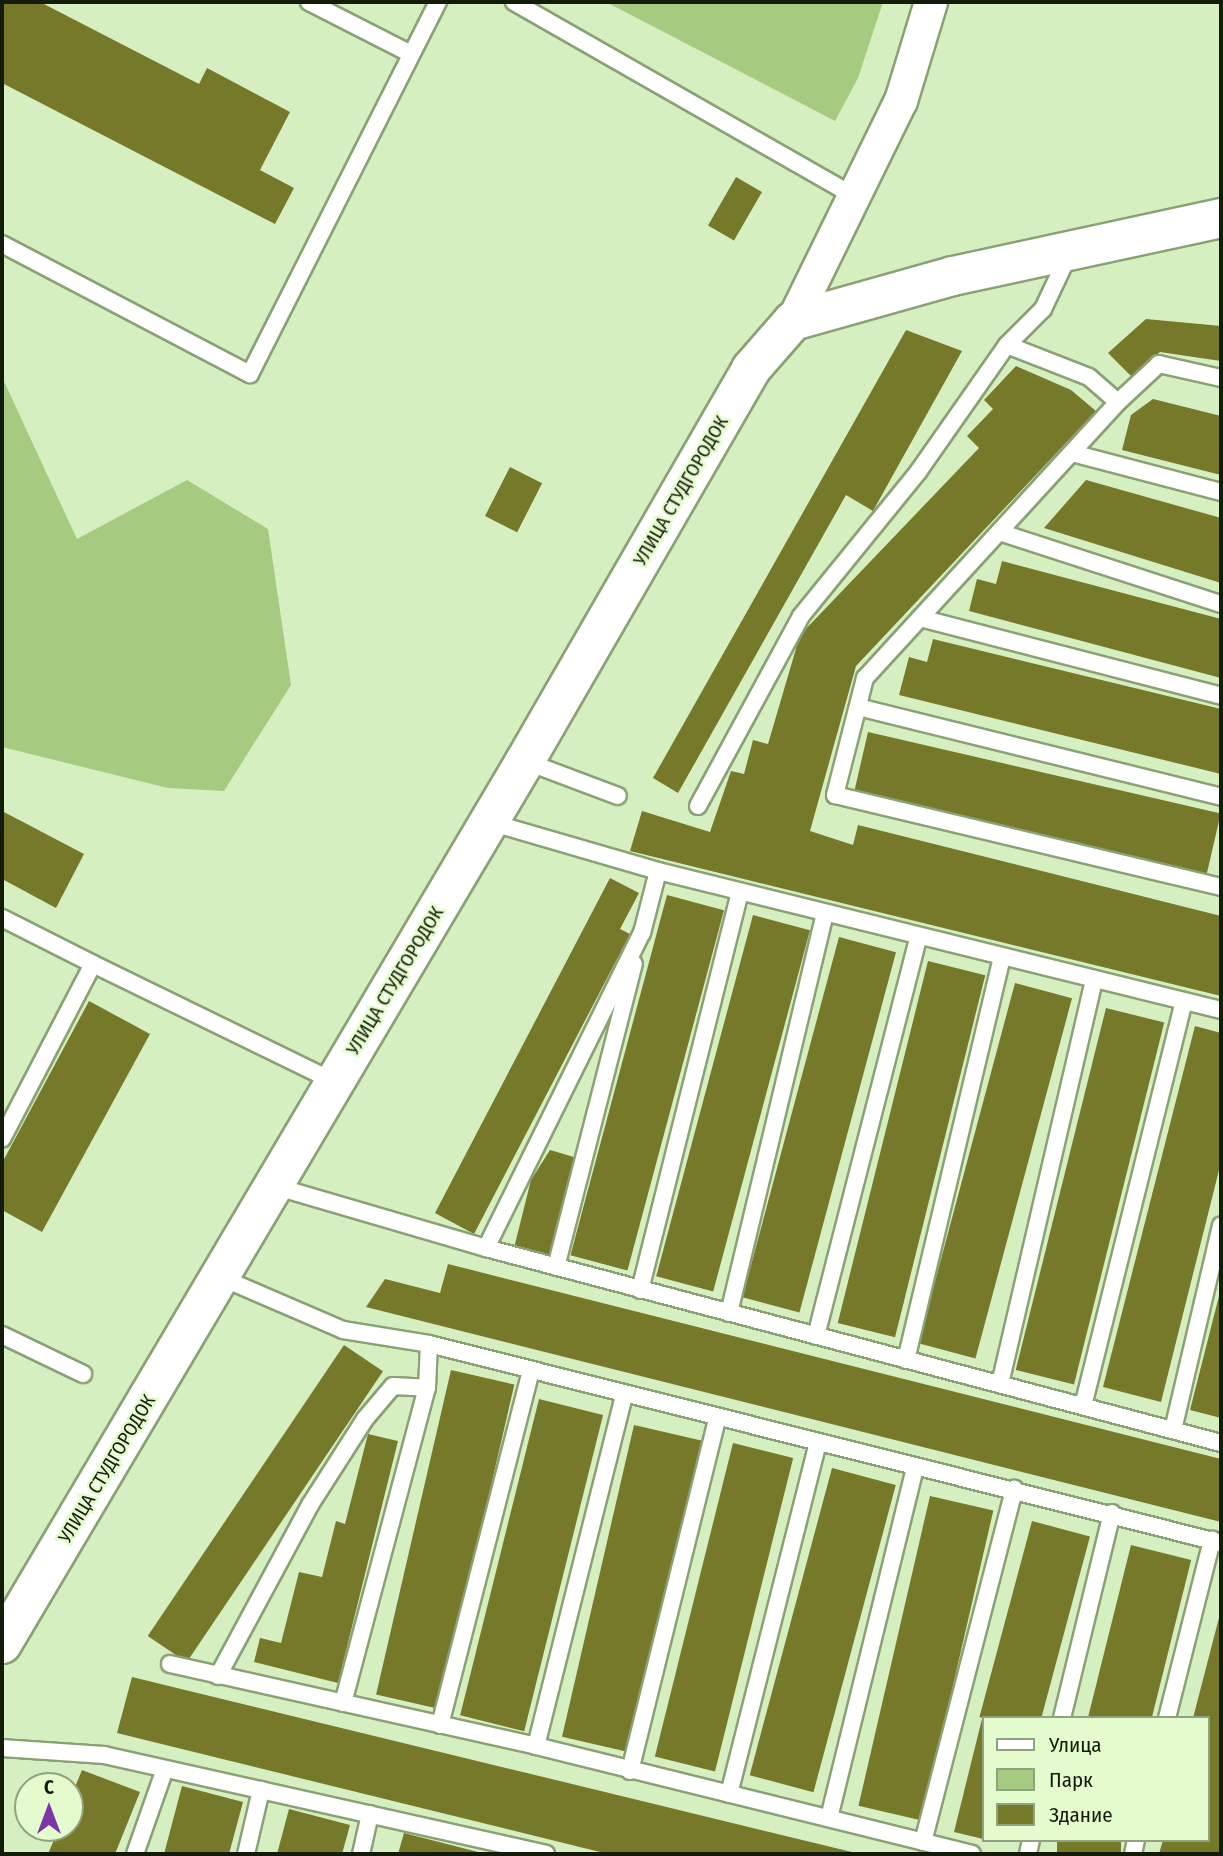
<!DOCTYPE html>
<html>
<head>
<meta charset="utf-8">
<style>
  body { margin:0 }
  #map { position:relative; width:1223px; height:1856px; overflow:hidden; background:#d6efc0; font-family:"Fira Sans Condensed",sans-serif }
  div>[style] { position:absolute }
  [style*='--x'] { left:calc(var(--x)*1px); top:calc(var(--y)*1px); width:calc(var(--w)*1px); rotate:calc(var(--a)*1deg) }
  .green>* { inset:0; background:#a6cb80 }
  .building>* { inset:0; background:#76782a; transform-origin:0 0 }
  .roads { filter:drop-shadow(2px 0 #8aa175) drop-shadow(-2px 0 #8aa175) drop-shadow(0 2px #8aa175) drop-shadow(0 -2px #8aa175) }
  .lane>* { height:16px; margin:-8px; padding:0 8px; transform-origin:8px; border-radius:8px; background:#fff }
  .street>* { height:32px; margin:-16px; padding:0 16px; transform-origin:16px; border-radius:16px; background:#fff }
  .secondary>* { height:38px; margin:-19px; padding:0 19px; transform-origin:19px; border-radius:19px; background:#fff }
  span { translate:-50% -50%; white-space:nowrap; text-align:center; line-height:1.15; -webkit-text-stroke:5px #e4fccd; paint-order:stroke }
  .street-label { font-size:19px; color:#131b0a }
  .frame { position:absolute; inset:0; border:4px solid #131b0a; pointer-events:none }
  .legend { position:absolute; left:982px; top:1716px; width:228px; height:126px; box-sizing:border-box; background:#e4fccd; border:2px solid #90a27f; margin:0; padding:9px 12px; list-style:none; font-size:21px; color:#131b0a }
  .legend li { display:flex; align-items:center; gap:14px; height:35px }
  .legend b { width:35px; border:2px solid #90a27f }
  .north { position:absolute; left:14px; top:1772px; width:70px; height:70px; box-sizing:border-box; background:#e4fccd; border:2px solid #90a27f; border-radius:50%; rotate:0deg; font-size:19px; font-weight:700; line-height:28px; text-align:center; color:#131b0a }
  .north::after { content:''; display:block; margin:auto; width:24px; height:32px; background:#7d35a8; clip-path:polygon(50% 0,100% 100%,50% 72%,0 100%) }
</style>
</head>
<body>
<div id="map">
  <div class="green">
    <i style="clip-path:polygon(606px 2px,883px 2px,858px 78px,835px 121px)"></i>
    <i style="clip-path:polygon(2px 377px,77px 539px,187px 480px,268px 529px,291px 685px,224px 791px,168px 788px,2px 747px)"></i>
  </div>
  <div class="building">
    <i style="clip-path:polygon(2px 2px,40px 2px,199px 84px,207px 68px,290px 112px,260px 170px,294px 188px,275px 224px,2px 83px)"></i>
    <i style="left:736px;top:177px;width:30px;height:56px;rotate:30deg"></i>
    <i style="clip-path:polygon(1146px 319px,1221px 326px,1221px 361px,1160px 352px,1133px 378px,1108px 353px)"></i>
    <i style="clip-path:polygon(906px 330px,962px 351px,873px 511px,846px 495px,678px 793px,653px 778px)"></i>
    <i style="clip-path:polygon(1016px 366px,1071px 390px,1096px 411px,856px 666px,810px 831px,853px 845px,858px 825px,1221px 916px,1221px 996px,630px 851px,642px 811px,710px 832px,731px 771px,744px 774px,753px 740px,768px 744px,800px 635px,979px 448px,967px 436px,993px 409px,984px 400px)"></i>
    <i style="clip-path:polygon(1153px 399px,1221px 416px,1221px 475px,1122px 450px,1131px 415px)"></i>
    <i style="left:510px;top:467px;width:36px;height:55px;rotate:27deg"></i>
    <i style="clip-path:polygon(1086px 480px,1221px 518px,1221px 583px,1044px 528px)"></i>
    <i style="clip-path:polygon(1002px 561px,1221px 619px,1221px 678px,969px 611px,977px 579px,996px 584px)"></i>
    <i style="clip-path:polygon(933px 639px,1221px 709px,1221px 774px,899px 695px,909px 657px,927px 662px)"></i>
    <i style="left:868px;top:732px;width:362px;height:63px;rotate:13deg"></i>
    <i style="clip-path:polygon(2px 811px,84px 854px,56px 908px,2px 879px)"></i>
    <i style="clip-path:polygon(610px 878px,639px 893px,620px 929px,630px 934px,474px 1234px,435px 1213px)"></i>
    <i style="left:667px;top:895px;width:59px;height:373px;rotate:15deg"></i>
    <i style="left:753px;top:915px;width:59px;height:374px;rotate:15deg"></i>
    <i style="left:839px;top:937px;width:59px;height:373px;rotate:15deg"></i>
    <i style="left:928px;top:961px;width:59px;height:373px;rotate:14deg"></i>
    <i style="left:1015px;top:983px;width:59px;height:373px;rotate:15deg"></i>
    <i style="clip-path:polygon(89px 1001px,150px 1034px,42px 1232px,2px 1210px,2px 1163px)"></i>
    <i style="left:1106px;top:1008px;width:60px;height:373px;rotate:14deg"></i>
    <i style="clip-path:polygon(1195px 1026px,1221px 1033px,1221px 1162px,1161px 1402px,1103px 1387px)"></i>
    <i style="clip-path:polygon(550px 1150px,574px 1157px,550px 1257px,514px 1248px,531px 1180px)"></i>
    <i style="clip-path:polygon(448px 1264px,1221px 1459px,1221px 1522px,366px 1307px,385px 1279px,440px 1293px)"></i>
    <i style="clip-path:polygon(1220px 1292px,1221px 1292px,1221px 1418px,1190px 1410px)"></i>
    <i style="left:344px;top:1345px;width:47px;height:351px;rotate:34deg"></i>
    <i style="left:451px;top:1370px;width:65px;height:333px;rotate:13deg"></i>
    <i style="left:539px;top:1399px;width:66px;height:326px;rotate:14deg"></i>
    <i style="left:634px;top:1425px;width:69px;height:320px;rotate:13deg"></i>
    <i style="clip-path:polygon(368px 1434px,398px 1441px,338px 1683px,254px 1662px,260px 1638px,281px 1643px,299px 1572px,322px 1577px,336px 1521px,345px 1524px)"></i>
    <i style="left:733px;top:1443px;width:62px;height:323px;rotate:14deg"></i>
    <i style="left:832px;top:1468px;width:66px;height:318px;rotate:15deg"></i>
    <i style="left:930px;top:1496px;width:65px;height:318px;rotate:13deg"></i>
    <i style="left:1032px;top:1521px;width:60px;height:203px;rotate:15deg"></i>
    <i style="left:1131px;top:1545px;width:62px;height:179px;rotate:14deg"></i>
    <i style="clip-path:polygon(1221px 1610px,1221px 1854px,1159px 1854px,1163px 1840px,1207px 1840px,1207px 1718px,1193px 1718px)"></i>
    <i style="clip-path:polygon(132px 1677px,856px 1853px,856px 1854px,608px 1854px,117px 1733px)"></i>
    <i style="clip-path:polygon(982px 1719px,983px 1719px,983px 1839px,954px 1832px)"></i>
    <i style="clip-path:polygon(82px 1770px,140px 1792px,115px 1854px,48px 1854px,59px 1828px,70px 1828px,70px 1799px)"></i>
    <i style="clip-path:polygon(182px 1786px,243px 1802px,229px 1854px,164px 1854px)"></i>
    <i style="clip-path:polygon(289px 1809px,350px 1825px,342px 1854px,277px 1854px)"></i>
    <i style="clip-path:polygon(404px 1833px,482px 1853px,482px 1854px,398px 1854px)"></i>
    <i style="left:1057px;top:1840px;width:64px;height:15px"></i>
  </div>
  <div class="roads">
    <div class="lane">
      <i style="--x:309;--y:2;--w:114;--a:27"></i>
      <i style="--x:514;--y:2;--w:390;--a:29.7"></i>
      <i style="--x:2;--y:244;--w:280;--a:27.7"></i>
      <i style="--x:250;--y:374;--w:417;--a:-63.2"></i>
      <i style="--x:1007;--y:345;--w:88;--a:21.3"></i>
      <i style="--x:1089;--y:377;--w:38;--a:41"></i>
      <i style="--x:1221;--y:378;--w:64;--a:-167.3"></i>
      <i style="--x:1159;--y:364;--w:56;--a:137.2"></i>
      <i style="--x:1118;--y:402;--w:374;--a:132.5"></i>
      <i style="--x:865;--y:678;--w:121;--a:104.4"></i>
      <i style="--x:835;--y:795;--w:397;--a:13.4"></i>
      <i style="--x:1072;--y:453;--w:154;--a:14.7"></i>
      <i style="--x:999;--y:532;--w:233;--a:18"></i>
      <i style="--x:920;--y:618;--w:311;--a:14.5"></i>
      <i style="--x:858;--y:707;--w:374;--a:13.9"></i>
      <i style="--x:525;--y:761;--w:99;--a:20.6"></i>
      <i style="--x:698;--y:806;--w:216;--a:-61.5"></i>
      <i style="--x:801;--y:616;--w:186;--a:-50.9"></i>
      <i style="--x:918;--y:472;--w:155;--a:-55"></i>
      <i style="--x:1007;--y:345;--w:51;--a:-45"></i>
      <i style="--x:1043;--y:309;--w:61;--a:-64.7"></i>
      <i style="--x:658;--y:871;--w:580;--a:13.87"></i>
      <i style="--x:2;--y:918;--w:102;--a:26.8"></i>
      <i style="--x:93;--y:964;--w:197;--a:117.5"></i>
      <i style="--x:93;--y:964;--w:269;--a:26"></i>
      <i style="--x:274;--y:1186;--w:221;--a:16.3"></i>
      <i style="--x:486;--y:1248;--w:352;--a:-63.7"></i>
      <i style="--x:642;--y:933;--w:64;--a:-75.5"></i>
      <i style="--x:658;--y:871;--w:176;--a:-163.8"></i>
      <i style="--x:486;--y:1248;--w:760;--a:14.86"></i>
      <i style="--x:556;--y:1267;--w:313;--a:-75.6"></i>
      <i style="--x:220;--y:1277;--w:134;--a:23.3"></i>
      <i style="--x:343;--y:1330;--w:87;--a:9.2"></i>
      <i style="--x:429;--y:1344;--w:817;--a:14.1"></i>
      <i style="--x:640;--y:1290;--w:410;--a:-75.9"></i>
      <i style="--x:729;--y:1313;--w:411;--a:-76.5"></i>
      <i style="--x:2;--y:1335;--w:90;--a:25.7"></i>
      <i style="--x:816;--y:1336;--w:413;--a:-75.6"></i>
      <i style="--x:906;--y:1360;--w:415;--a:-76.6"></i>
      <i style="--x:1000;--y:1384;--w:416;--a:-76.9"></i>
      <i style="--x:1083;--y:1406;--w:417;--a:-76"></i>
      <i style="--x:1173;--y:1430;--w:210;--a:-76.8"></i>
      <i style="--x:170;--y:1664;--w:375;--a:12.6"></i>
      <i style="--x:536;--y:1746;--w:449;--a:13.9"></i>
      <i style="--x:218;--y:1676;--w:194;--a:-61.7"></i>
      <i style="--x:310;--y:1505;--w:102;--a:-57.4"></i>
      <i style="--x:365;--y:1419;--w:43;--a:-49.7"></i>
      <i style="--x:393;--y:1386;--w:34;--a:3"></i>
      <i style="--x:343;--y:1703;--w:326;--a:-75.1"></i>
      <i style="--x:427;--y:1388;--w:44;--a:-87.4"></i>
      <i style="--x:1062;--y:1718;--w:211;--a:-76.3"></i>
      <i style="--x:1167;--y:1718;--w:184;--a:-75.8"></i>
      <i style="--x:440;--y:1725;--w:366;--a:-75.6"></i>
      <i style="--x:536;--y:1746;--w:362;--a:-75.9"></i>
      <i style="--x:2;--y:1748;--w:102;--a:3.9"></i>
      <i style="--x:104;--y:1755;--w:453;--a:12.6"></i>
      <i style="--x:630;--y:1771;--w:363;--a:-76.1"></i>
      <i style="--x:729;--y:1794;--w:363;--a:-75.8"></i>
      <i style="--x:829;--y:1818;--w:361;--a:-76.2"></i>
      <i style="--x:923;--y:1842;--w:365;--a:-75.5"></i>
      <i style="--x:135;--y:1854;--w:90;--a:-70.6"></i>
      <i style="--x:246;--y:1854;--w:66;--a:-76.8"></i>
      <i style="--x:361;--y:1854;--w:41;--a:-77.3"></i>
      <i style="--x:1028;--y:1854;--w:14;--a:-78"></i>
      <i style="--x:1133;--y:1854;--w:14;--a:-78"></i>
    </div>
    <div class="street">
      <i style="--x:793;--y:321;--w:245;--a:-63.9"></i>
      <i style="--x:901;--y:101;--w:103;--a:-73.1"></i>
    </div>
    <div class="secondary">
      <i style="--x:2;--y:1644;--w:1026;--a:-59.36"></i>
      <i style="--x:525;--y:761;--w:452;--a:-60"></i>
      <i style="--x:751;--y:369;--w:64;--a:-48.8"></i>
      <i style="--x:793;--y:321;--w:166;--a:-15.7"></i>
      <i style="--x:953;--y:276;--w:274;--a:-12.2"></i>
    </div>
  </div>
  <div class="street-label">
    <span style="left:681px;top:491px;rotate:-60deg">УЛИЦА СТУДГОРОДОК</span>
    <span style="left:395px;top:981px;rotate:-59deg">УЛИЦА СТУДГОРОДОК</span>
    <span style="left:107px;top:1469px;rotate:-59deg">УЛИЦА СТУДГОРОДОК</span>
  </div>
  <div class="frame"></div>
  <ul class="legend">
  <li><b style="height:9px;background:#fff"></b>Улица</li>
  <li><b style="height:19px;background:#a6cb80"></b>Парк</li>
  <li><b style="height:19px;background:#76782a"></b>Здание</li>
  </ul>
  <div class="north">С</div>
</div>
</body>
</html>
